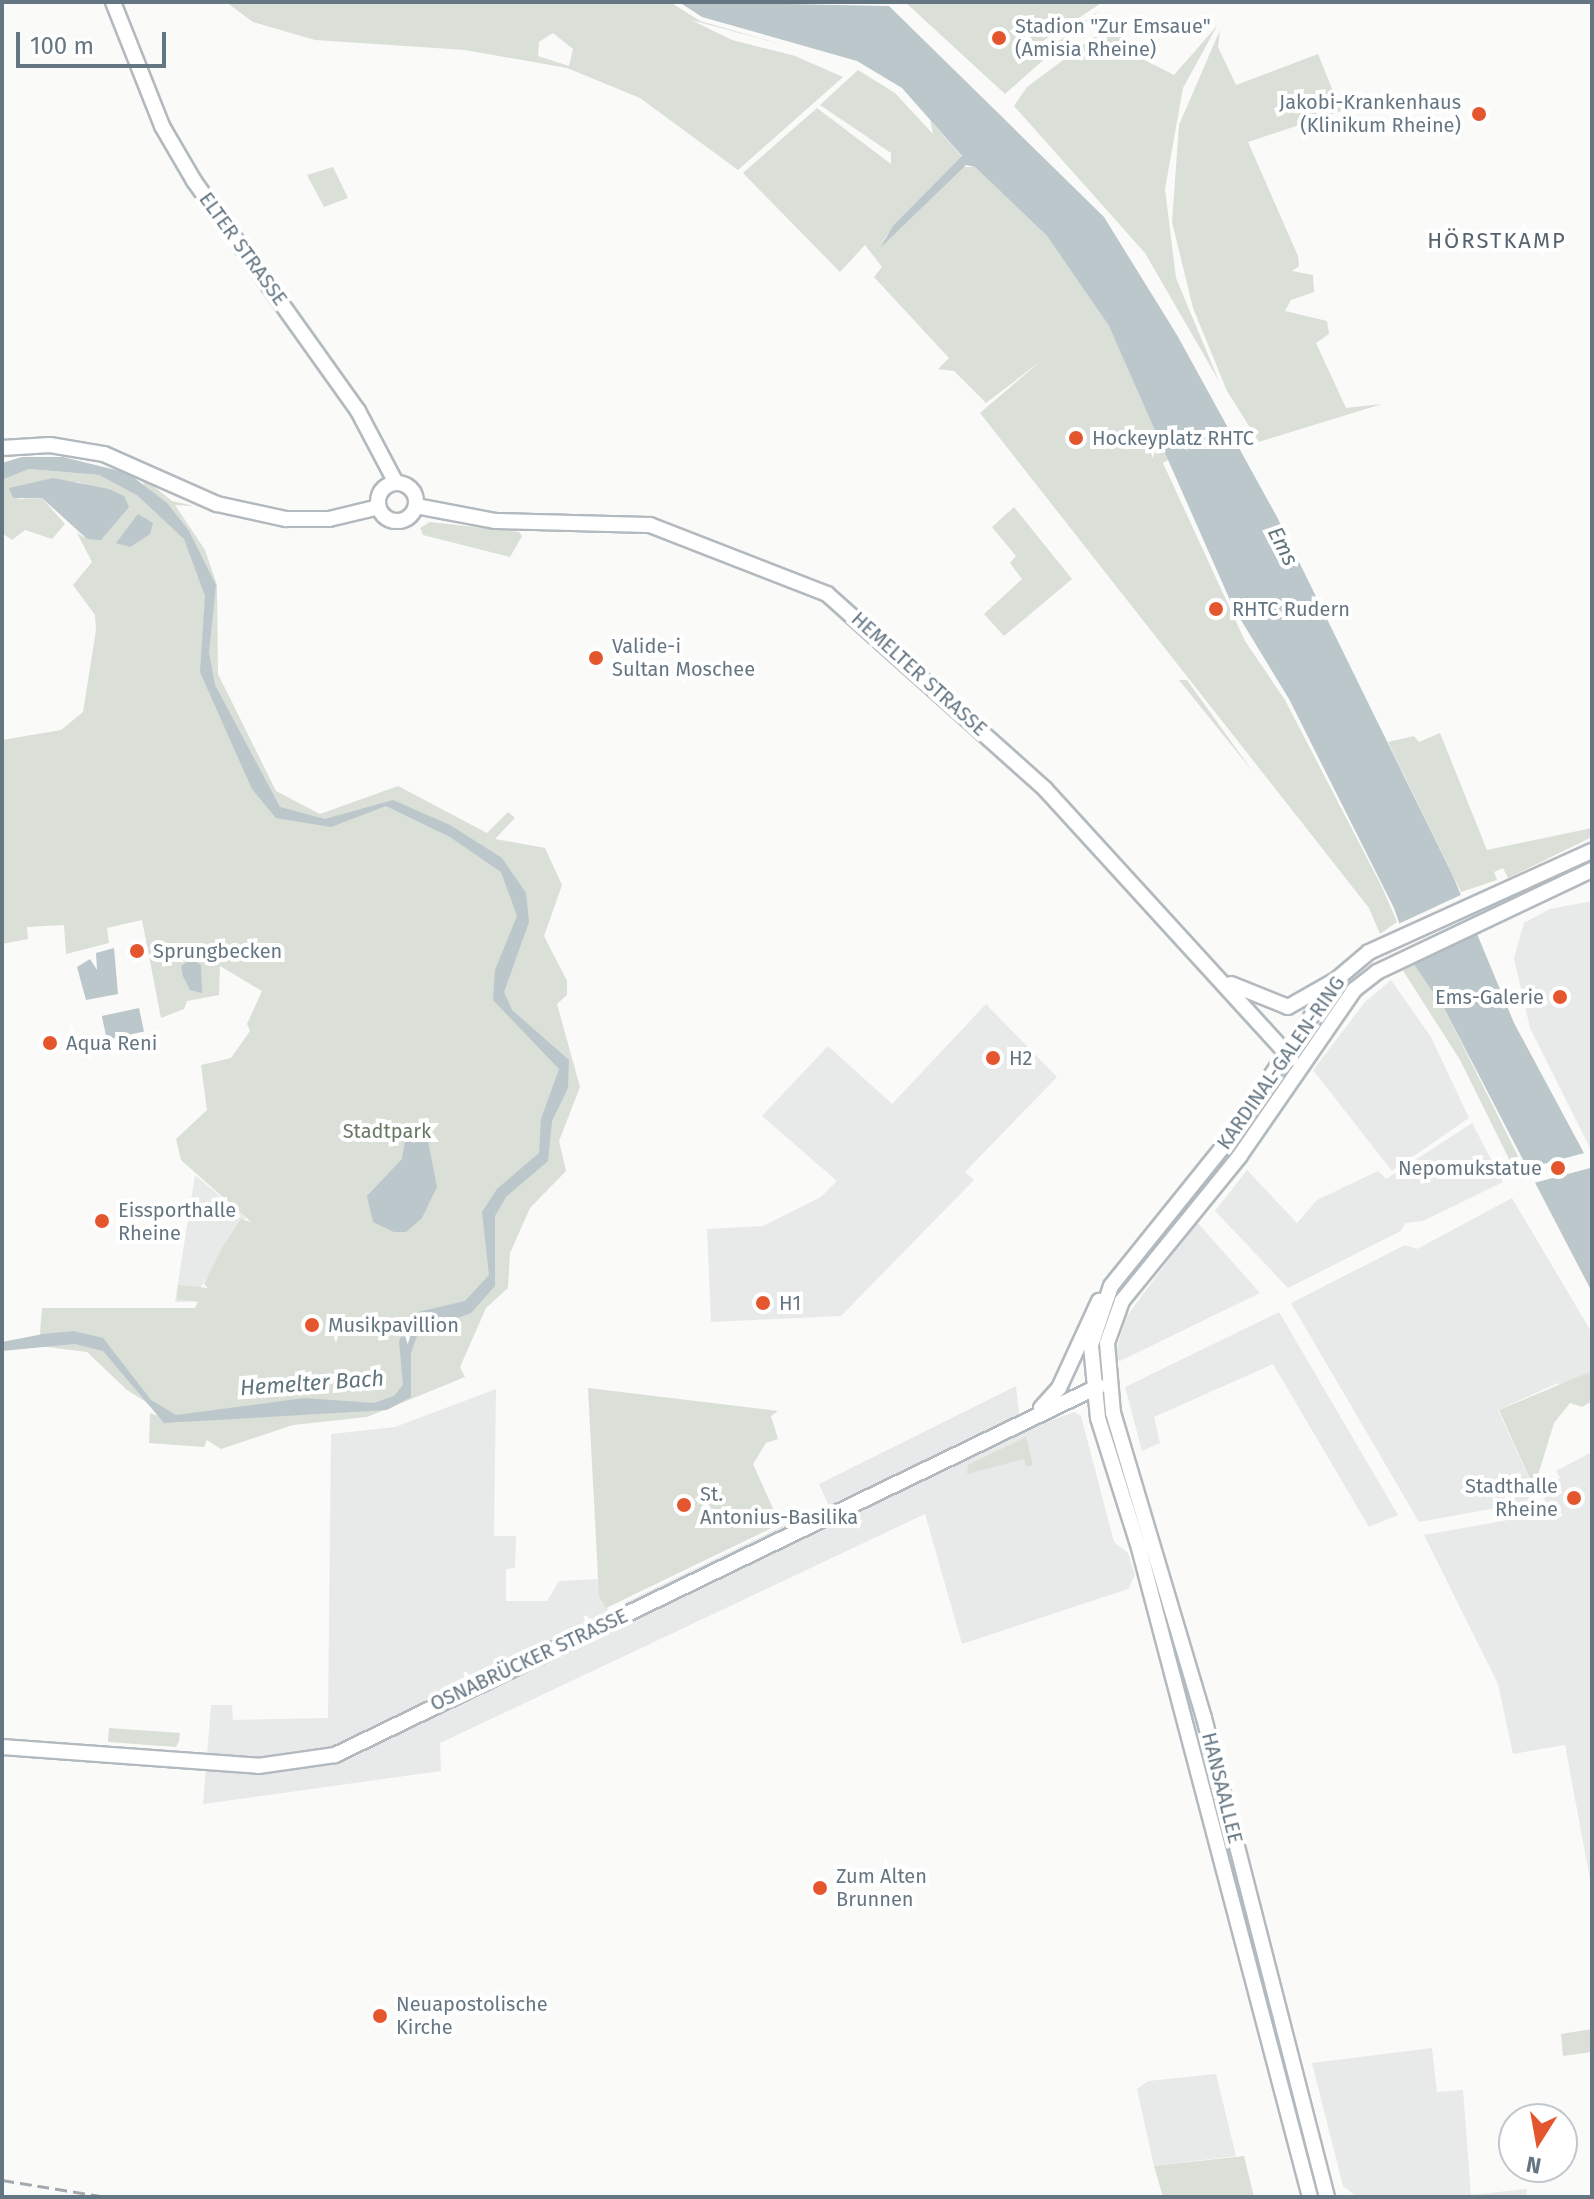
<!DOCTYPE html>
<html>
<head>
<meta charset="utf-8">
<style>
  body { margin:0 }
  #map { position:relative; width:1594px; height:2199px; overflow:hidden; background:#fafaf8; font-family:"Fira Sans",sans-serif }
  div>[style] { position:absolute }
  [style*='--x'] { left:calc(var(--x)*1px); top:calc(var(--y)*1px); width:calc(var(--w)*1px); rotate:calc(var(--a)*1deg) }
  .built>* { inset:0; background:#e8e9e9 }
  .green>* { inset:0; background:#dadfd7 }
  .water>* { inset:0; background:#bbc7cb; transform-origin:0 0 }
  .pier>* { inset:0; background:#fafaf8; transform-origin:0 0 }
  .roads { filter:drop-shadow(2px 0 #b3babf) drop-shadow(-2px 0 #b3babf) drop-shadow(0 2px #b3babf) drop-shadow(0 -2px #b3babf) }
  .secondary>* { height:14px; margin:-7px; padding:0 7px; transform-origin:7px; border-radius:7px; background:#fff }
  .secondary>.ring { margin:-7px; padding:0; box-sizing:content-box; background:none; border:14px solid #fff; border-radius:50% }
  .rail>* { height:3px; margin-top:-1.5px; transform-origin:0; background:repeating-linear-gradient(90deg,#a2aab0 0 12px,transparent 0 18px) }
  .dots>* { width:22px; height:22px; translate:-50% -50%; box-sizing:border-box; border:4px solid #fff; border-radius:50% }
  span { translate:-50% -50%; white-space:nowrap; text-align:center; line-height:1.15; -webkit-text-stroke:8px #fff; paint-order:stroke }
  .poi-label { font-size:20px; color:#657683 }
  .left { translate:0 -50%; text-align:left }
  .right { translate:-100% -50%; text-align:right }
  .street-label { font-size:20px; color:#657683 }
  .park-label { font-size:20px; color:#687a64 }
  .neighbourhood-label { font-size:22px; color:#57646e; letter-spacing:2px }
  .water-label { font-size:22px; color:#60757c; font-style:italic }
  .frame { position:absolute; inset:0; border:4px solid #657683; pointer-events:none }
  .north { position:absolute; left:1498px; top:2103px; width:80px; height:80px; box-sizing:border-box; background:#fff; border:2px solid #c1c8cd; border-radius:50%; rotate:191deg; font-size:22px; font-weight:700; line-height:32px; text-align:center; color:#657683 }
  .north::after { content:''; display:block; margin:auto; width:28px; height:36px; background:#e4572e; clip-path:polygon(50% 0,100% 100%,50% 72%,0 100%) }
  .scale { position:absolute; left:16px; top:32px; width:150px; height:36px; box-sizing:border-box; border:4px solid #657683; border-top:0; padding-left:10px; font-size:24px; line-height:28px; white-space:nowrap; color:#657683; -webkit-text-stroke:6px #fff; paint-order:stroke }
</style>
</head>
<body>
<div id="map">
  <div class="built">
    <i style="clip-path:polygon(1592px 901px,1592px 1152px,1530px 1028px,1514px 958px,1524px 923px,1550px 909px)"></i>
    <i style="clip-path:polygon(1391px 980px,1431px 1037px,1469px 1118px,1392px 1171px,1313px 1070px,1365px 1002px)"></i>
    <i style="clip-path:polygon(986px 1004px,1057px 1077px,965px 1172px,974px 1180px,841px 1316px,711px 1322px,707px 1229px,763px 1226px,821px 1197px,837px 1181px,762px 1116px,828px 1046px,892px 1104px)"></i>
    <i style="clip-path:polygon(1472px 1123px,1503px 1182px,1423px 1221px,1405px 1223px,1401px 1231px,1288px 1288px,1215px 1211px,1247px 1170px,1297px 1223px,1317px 1200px,1378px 1171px,1386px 1179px)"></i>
    <i style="clip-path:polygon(195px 1175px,246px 1218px,191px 1302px,175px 1302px)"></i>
    <i style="clip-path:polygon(1512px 1198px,1592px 1333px,1592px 1370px,1562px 1388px,1558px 1383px,1498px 1410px,1534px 1489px,1530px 1502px,1419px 1522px,1291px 1303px,1405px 1245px,1417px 1249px)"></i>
    <i style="clip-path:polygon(1197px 1222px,1260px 1293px,1120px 1361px,1115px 1355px,1126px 1317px)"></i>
    <i style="clip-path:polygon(1279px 1312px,1398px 1515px,1369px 1527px,1273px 1364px,1154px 1417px,1160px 1443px,1142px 1451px,1125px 1387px)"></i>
    <i style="clip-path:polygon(1016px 1386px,1021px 1431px,1074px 1412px,1081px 1416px,1114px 1542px,1128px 1553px,1135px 1575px,1128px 1589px,962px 1644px,925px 1514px,440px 1743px,441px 1771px,203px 1804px,211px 1705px,232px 1705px,233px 1720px,328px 1718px,331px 1434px,395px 1427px,496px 1389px,494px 1536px,516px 1536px,515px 1568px,506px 1569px,506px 1601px,547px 1601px,559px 1581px,598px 1579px,608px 1611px,828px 1504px,819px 1484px)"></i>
    <i style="clip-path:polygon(1592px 1452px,1592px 1890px,1565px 1745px,1513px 1754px,1498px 1684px,1424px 1535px,1542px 1514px,1547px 1486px,1560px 1478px,1556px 1471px)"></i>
    <i style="clip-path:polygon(1432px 2048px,1437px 2092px,1463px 2090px,1471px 2195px,1527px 2189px,1526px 2197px,1357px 2197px,1343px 2186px,1312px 2063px)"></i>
    <i style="clip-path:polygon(1216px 2074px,1236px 2156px,1154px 2166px,1137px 2089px,1148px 2081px)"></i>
  </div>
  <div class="green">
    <i style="clip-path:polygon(evenodd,226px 2px,670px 2px,700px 21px,788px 46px,691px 20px,732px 40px,795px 56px,843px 77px,738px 170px,640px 98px,567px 68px,465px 50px,315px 40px,253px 22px,226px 2px,553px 33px,573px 49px,569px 66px,538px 56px,539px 42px,553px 33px)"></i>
    <i style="clip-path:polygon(905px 2px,1103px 2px,1023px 54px,1036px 59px,1101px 9px,1005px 94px)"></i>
    <i style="clip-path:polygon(1110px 25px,1139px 57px,1174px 75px,1217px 26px,1183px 88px,1165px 189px,1176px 278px,1219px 381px,1145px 253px,1014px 106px,1027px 87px)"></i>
    <i style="clip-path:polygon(1220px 30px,1218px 47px,1236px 85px,1318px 54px,1341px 111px,1248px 142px,1298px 256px,1299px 266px,1292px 271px,1313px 275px,1314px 292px,1291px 300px,1285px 311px,1327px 321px,1329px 334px,1316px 343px,1346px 408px,1382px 404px,1259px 442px,1227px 391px,1193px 308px,1172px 222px,1179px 125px)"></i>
    <i style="clip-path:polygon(858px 70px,895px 93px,933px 134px,930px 120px,962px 157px,879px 244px,960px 167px,975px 167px,1047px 236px,1109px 326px,1170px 459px,1163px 463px,1245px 641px,1285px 700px,1382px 887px,1397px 922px,1380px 934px,1369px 908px,980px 413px,1042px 360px,986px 403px,954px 371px,938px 369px,949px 358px,874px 277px,882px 267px,865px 245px,840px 272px,743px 173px,817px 108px,891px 164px,891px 153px,820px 105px)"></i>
    <i style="clip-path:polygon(333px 167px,348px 198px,324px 207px,307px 175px)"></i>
    <i style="clip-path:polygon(29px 469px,99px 475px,138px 496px,144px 483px,128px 473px,138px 474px,172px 501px,194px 506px,175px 505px,205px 550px,217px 585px,218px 674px,276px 791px,320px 814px,398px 786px,487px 833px,508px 812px,515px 818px,495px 839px,545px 848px,562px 885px,544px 936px,567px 981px,567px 995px,557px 1004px,580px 1087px,559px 1141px,566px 1171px,530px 1208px,510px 1253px,508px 1288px,486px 1308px,460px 1367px,465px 1377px,367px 1417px,293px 1425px,221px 1449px,207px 1440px,204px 1447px,149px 1443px,150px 1413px,181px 1424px,127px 1390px,87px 1352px,39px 1346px,42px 1308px,195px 1308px,198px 1302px,177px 1299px,178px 1285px,208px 1288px,204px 1284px,223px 1246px,241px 1219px,251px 1222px,181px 1160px,176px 1139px,207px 1110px,201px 1065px,231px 1058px,250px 1031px,247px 1024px,262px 991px,220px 966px,219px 995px,187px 1001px,184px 1009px,161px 1018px,142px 920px,107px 928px,109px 943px,66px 954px,64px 925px,27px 927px,28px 939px,2px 944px,2px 740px,61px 730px,83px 712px,96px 630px,95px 615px,73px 585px,92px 562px,77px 533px,87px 539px,124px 496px,77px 482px,16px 499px,42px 498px,65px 524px,52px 539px,25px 530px,12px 540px,2px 533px,2px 480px)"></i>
    <i style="clip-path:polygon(1014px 507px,1072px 579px,1004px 636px,984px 614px,1022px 579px,1010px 563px,1016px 556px,992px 527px)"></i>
    <i style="clip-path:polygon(430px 522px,519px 532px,522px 536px,510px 557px,423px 535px,420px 528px)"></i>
    <i style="clip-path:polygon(1179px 680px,1187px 680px,1253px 772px)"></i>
    <i style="clip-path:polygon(1440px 733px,1487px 850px,1592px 828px,1592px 837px,1508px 878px,1503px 868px,1494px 872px,1497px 880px,1461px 892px,1388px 742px,1414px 736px,1419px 742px)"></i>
    <i style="clip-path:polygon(1413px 963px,1445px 1010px,1528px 1176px,1519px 1179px,1460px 1060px,1402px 969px)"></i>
    <i style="clip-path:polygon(1592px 1371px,1592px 1401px,1582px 1407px,1570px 1403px,1554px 1423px,1534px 1488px,1499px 1410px)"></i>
    <i style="clip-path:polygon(588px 1388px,778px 1411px,771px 1416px,778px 1439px,766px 1443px,753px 1464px,780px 1524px,606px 1608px,599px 1596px)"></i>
    <i style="clip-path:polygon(1026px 1437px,1033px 1465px,1026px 1467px,1024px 1459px,967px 1474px,968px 1465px)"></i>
    <i style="clip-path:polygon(109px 1728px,180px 1733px,179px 1741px,176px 1747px,108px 1742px)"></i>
    <i style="clip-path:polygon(1592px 2029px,1592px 2052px,1563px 2056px,1561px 2034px)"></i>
    <i style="clip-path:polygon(1244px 2156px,1254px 2197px,1163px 2197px,1154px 2166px)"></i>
  </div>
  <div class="water">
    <i style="clip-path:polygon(679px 2px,889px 6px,1104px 217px,1177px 335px,1277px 517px,1453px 876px,1514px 1023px,1592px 1168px,1592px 1292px,1445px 1010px,1413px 963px,1394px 908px,1289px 699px,1233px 607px,1109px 326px,1047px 236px,975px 167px,966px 165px,881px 247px,893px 226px,962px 156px,902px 88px,857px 61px,702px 17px)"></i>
    <i style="clip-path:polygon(22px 457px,63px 457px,128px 473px,167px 503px,189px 531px,216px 585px,209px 652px,215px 685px,280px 807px,325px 819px,393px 800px,450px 825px,502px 858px,526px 893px,529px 922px,504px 992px,512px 1010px,569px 1060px,568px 1088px,552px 1121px,548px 1161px,506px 1197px,495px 1216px,495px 1286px,471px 1313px,418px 1333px,411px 1353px,411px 1397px,387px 1410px,164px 1423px,103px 1351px,75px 1344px,2px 1351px,2px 1342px,43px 1334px,74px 1331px,103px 1338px,151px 1400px,176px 1415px,304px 1398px,374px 1403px,394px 1396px,403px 1385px,399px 1341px,409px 1321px,418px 1312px,465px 1301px,489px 1275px,482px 1212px,497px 1189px,539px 1153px,541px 1119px,559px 1069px,493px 1000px,495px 970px,517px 916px,501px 872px,450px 837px,386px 806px,331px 827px,276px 818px,252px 789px,200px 672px,205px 596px,184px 539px,138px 496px,99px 475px,29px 469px,2px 480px,2px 463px)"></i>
    <i style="clip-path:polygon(53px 478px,109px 489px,124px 496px,129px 507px,101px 540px,87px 539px,42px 498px,13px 498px,9px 488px)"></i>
    <i style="clip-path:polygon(138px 514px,153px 523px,150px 534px,130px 547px,116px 543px)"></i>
    <i style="clip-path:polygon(114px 948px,118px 994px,86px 1000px,77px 967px,90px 959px,97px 970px,96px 953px)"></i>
    <i style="clip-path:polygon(191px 959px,201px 965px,202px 993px,190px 990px,183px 976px,181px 966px)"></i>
    <i style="left:139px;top:1008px;width:24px;height:38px;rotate:78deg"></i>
    <i style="clip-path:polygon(416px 1135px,428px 1141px,437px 1187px,422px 1218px,406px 1232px,394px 1232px,373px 1222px,367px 1196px,402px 1159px,405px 1141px)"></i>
  </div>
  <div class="pier">
    <i style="left:1465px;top:893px;width:42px;height:76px;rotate:65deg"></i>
    <i style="left:1588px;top:1152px;width:16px;height:69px;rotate:75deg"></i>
  </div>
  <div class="roads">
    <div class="secondary">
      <i style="--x:113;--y:2;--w:133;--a:68.4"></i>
      <i style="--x:162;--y:126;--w:64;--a:59.8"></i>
      <i style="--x:194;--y:181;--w:282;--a:54.5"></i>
      <i style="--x:358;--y:411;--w:81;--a:62.2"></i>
      <i style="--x:2;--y:448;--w:48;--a:-3.6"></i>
      <i style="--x:50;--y:445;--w:55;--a:9.5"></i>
      <i style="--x:104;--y:454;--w:124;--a:23.9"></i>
      <i style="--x:217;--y:504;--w:71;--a:12.3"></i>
      <i style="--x:286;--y:519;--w:43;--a:0"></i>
      <i style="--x:329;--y:519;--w:51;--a:-13.5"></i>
      <i class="ring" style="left:378px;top:483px;width:24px;height:24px"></i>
      <i style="--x:416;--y:506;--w:80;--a:10.8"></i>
      <i style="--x:495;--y:521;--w:155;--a:1.5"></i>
      <i style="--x:650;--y:525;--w:190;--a:21.3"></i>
      <i style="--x:827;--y:594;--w:292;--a:41.8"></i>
      <i style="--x:1045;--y:789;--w:365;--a:47.6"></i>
      <i style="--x:1231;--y:984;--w:61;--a:22"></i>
      <i style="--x:1288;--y:1007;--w:53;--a:-29.5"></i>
      <i style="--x:1041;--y:1408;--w:27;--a:-48"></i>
      <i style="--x:1059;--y:1388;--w:96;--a:-65.3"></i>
      <i style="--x:2;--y:1747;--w:257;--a:4.2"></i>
      <i style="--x:258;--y:1766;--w:78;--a:-8.1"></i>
      <i style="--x:335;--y:1755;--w:848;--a:-25.78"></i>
      <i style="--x:1310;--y:2197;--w:671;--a:-104.76"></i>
      <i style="--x:1139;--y:1548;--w:136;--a:-107.5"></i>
      <i style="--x:1098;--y:1418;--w:73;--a:-95.5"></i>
      <i style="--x:1091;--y:1345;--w:62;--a:-71.3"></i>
      <i style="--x:1111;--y:1286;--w:177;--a:-51.2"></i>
      <i style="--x:1222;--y:1148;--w:204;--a:-55.8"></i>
      <i style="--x:1337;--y:979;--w:42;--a:-40.2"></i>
      <i style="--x:1369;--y:952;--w:245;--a:-24.4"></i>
      <i style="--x:1327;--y:2197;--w:495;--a:-104.4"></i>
      <i style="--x:1204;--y:1718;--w:318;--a:-106.6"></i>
      <i style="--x:1113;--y:1413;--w:70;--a:-94.9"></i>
      <i style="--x:1107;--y:1343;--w:45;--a:-70.3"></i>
      <i style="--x:1122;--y:1301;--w:186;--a:-50.9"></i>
      <i style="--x:1239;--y:1157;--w:203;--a:-55.4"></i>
      <i style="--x:1354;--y:990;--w:29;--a:-38"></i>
      <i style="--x:1377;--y:972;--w:238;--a:-25.4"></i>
    </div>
  </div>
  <div class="rail">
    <i style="--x:2;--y:2180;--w:106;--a:9.2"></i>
  </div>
  <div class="dots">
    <i style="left:999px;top:38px;background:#e4572e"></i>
    <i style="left:1479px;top:114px;background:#e4572e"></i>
    <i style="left:1076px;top:438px;background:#e4572e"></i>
    <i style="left:1216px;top:609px;background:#e4572e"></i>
    <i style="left:596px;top:658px;background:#e4572e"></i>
    <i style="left:137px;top:951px;background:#e4572e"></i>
    <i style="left:1560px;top:997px;background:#e4572e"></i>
    <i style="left:50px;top:1043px;background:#e4572e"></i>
    <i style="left:993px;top:1058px;background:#e4572e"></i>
    <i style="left:1558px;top:1168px;background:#e4572e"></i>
    <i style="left:102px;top:1221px;background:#e4572e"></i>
    <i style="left:763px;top:1303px;background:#e4572e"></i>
    <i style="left:312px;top:1325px;background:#e4572e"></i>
    <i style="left:1574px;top:1498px;background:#e4572e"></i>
    <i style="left:684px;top:1505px;background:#e4572e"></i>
    <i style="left:820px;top:1888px;background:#e4572e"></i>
    <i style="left:380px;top:2016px;background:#e4572e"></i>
  </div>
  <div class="poi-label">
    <span class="left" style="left:1015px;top:38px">Stadion "Zur Emsaue"<br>(Amisia Rheine)</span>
    <span class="right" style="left:1461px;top:114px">Jakobi-Krankenhaus<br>(Klinikum Rheine)</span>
    <span class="left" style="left:1092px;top:438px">Hockeyplatz RHTC</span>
    <span class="left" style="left:1232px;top:609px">RHTC Rudern</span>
    <span class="left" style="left:612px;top:658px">Valide-i<br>Sultan Moschee</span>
    <span class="left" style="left:153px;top:951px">Sprungbecken</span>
    <span class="right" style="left:1544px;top:997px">Ems-Galerie</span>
    <span class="left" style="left:66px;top:1043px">Aqua Reni</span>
    <span class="left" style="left:1009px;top:1058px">H2</span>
    <span class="right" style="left:1542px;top:1168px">Nepomukstatue</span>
    <span class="left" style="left:118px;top:1222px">Eissporthalle<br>Rheine</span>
    <span class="left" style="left:779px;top:1303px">H1</span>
    <span class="left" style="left:328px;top:1325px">Musikpavillion</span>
    <span class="right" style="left:1558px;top:1498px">Stadthalle<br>Rheine</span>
    <span class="left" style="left:700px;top:1506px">St.<br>Antonius-Basilika</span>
    <span class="left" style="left:836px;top:1888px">Zum Alten<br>Brunnen</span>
    <span class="left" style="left:396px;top:2016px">Neuapostolische<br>Kirche</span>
  </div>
  <div class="street-label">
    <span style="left:243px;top:249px;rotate:54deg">ELTER STRASSE</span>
    <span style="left:919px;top:674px;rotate:42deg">HEMELTER STRASSE</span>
    <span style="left:1281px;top:1063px;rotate:-55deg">KARDINAL-GALEN-RING</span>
    <span style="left:529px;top:1660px;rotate:-25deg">OSNABRÜCKER STRASSE</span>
    <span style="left:1222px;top:1788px;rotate:76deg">HANSAALLEE</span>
  </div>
  <div class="park-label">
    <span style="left:387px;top:1131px">Stadtpark</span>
  </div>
  <div class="neighbourhood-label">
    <span style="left:1497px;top:241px">HÖRSTKAMP</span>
  </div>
  <div class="water-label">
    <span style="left:1283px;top:546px;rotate:63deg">Ems</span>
    <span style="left:312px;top:1383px;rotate:-4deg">Hemelter Bach</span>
  </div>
  <div class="frame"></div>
  <div class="north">N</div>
  <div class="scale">100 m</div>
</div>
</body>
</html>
